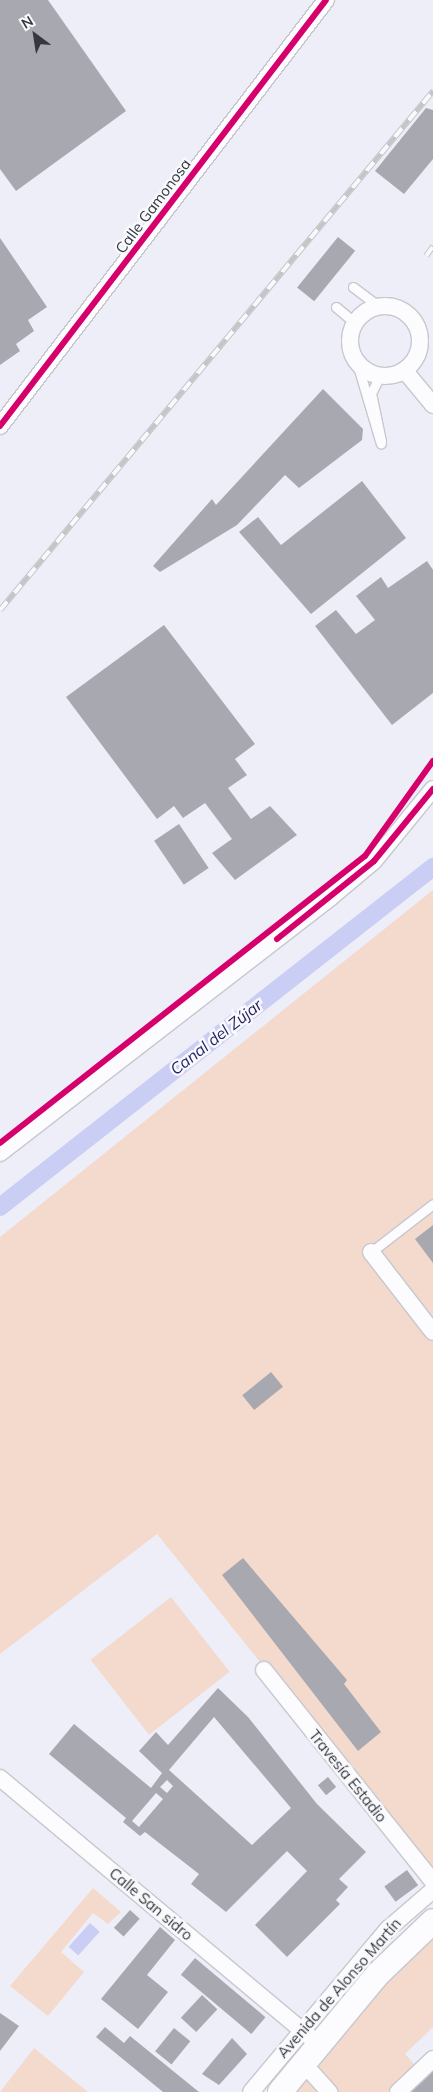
<!DOCTYPE html>
<html>
<head>
<meta charset="utf-8">
<style>
  body { margin:0 }
  #map { position:relative; width:433px; height:2092px; overflow:hidden; background:#edeef8; font-family:Mulish,sans-serif }
  div>[style] { position:absolute }
  [style*='--x'] { left:calc(var(--x)*1px); top:calc(var(--y)*1px); width:calc(var(--w)*1px); rotate:calc(var(--a)*1deg) }
  .green>* { inset:0; background:#f4d9cd; transform-origin:0 0 }
  .water>* { inset:0; background:#cacdf4; transform-origin:0 0 }
  .canal>* { height:18px; margin:-9px; padding:0 9px; transform-origin:9px; border-radius:9px; background:#cacdf4 }
  .building>* { inset:0; background:#a8a9b0; transform-origin:0 0 }
  .roads { filter:drop-shadow(1px 0 #c7c8cf) drop-shadow(-1px 0 #c7c8cf) drop-shadow(0 1px #c7c8cf) drop-shadow(0 -1px #c7c8cf) }
  .lane>* { height:9px; margin:-4.5px; padding:0 4.5px; transform-origin:4.5px; border-radius:4.5px; background:#fcfcfe }
  .street>* { height:16px; margin:-8px; padding:0 8px; transform-origin:8px; border-radius:8px; background:#fcfcfe }
  .street>.ring { margin:-8px; padding:0; box-sizing:content-box; background:none; border:16px solid #fcfcfe; border-radius:50% }
  .secondary>* { height:24px; margin:-12px; padding:0 12px; transform-origin:12px; border-radius:12px; background:#fcfcfe }
  .rail>* { height:5.5px; margin-top:-2.75px; transform-origin:0; background:repeating-linear-gradient(90deg,#f8f9fc 0 11px,#c5c5c8 0 22px); box-sizing:border-box; border-block:1px solid #c5c5c8 }
  .cycleway>* { height:6px; margin:-3px; padding:0 3px; transform-origin:3px; border-radius:3px; background:#d6006c }
  span { translate:-50% -50%; white-space:nowrap; text-align:center; line-height:1.15; -webkit-text-stroke:5px #f8f9fc; paint-order:stroke }
  .street-label { font-size:15px; color:#37383f }
  .water-label { font-size:16px; color:#27235e; font-style:italic }
  .north { position:absolute; left:10px; top:10px; width:50px; height:50px; -webkit-text-stroke:4px #f8f9fc; paint-order:stroke; rotate:329deg; font-size:14px; font-weight:700; line-height:20px; text-align:center; color:#37383f }
  .north::after { content:''; display:block; margin:auto; width:18px; height:22px; background:#37383f; clip-path:polygon(50% 0,100% 100%,50% 72%,0 100%) }
</style>
</head>
<body>
<div id="map">
  <div class="green">
    <i style="clip-path:polygon(433px 890px,433px 1877px,157px 1534px,0 1654px,0 1237px)"></i>
    <i style="left:171px;top:1597px;width:95px;height:102px;rotate:52deg"></i>
    <i style="clip-path:polygon(93px 1888px,121px 1912px,108px 1924px,93px 1913px,61px 1952px,84px 1972px,48px 2016px,10px 1986px)"></i>
    <i style="clip-path:polygon(433px 1921px,433px 2027px,405px 2054px,420px 2071px,398px 2092px,280px 2092px)"></i>
    <i style="clip-path:polygon(34px 2048px,88px 2092px,0 2092px)"></i>
  </div>
  <div class="water">
    <i style="left:90px;top:1923px;width:13px;height:32px;rotate:42deg"></i>
  </div>
  <div class="canal">
    <i style="--x:0;--y:1207;--w:551;--a:-38.14"></i>
  </div>
  <div class="building">
    <i style="clip-path:polygon(0 0,48px 0,126px 111px,16px 191px,0 169px)"></i>
    <i style="clip-path:polygon(426px 108px,433px 110px,433px 159px,404px 194px,375px 171px)"></i>
    <i style="left:338px;top:237px;width:22px;height:65px;rotate:39deg"></i>
    <i style="clip-path:polygon(0 238px,47px 307px,28px 320px,34px 331px,16px 344px,20px 351px,0 365px)"></i>
    <i style="clip-path:polygon(323px 389px,363px 429px,362px 440px,299px 488px,285px 475px,237px 525px,160px 572px,153px 566px,212px 499px,216px 505px)"></i>
    <i style="clip-path:polygon(362px 481px,406px 538px,311px 614px,239px 532px,258px 517px,281px 545px)"></i>
    <i style="clip-path:polygon(427px 561px,433px 570px,433px 693px,392px 725px,315px 626px,336px 610px,356px 634px,375px 620px,356px 596px,381px 577px,388px 588px)"></i>
    <i style="clip-path:polygon(164px 625px,255px 744px,235px 759px,247px 775px,228px 788px,251px 819px,270px 806px,297px 835px,235px 880px,212px 853px,232px 839px,205px 803px,183px 818px,174px 806px,157px 819px,66px 697px)"></i>
    <i style="left:179px;top:824px;width:53px;height:30px;rotate:56deg"></i>
    <i style="clip-path:polygon(433px 1225px,433px 1263px,415px 1239px)"></i>
    <i style="left:271px;top:1372px;width:19px;height:37px;rotate:51deg"></i>
    <i style="clip-path:polygon(243px 1558px,347px 1680px,344px 1684px,381px 1732px,358px 1751px,222px 1575px)"></i>
    <i style="clip-path:polygon(evenodd,218px 1688px,248px 1717px,317px 1804px,366px 1852px,339px 1879px,348px 1887px,336px 1900px,340px 1904px,287px 1957px,255px 1925px,307px 1871px,287px 1851px,226px 1912px,191px 1884px,199px 1874px,145px 1832px,140px 1836px,123px 1822px,126px 1818px,49px 1754px,74px 1724px,151px 1788px,162px 1773px,139px 1751px,156px 1732px,168px 1745px,218px 1688px,214px 1717px,291px 1808px,252px 1845px,169px 1770px,214px 1717px,218px 1688px,167px 1780px,173px 1786px,167px 1793px,160px 1787px,167px 1780px,218px 1688px,156px 1793px,163px 1799px,139px 1827px,132px 1821px,156px 1793px)"></i>
    <i style="left:328px;top:1777px;width:13px;height:13px;rotate:51deg"></i>
    <i style="left:407px;top:1870px;width:19px;height:28px;rotate:54deg"></i>
    <i style="left:130px;top:1910px;width:13px;height:24px;rotate:42deg"></i>
    <i style="clip-path:polygon(160px 1927px,175px 1940px,147px 1975px,168px 1992px,138px 2029px,101px 1999px)"></i>
    <i style="left:195px;top:1958px;width:92px;height:22px;rotate:40deg"></i>
    <i style="left:202px;top:1995px;width:21px;height:31px;rotate:43deg"></i>
    <i style="clip-path:polygon(0 2013px,19px 2026px,0 2051px)"></i>
    <i style="clip-path:polygon(105px 2027px,124px 2043px,130px 2036px,199px 2092px,163px 2092px,96px 2037px)"></i>
    <i style="left:174px;top:2028px;width:21px;height:30px;rotate:39deg"></i>
    <i style="clip-path:polygon(232px 2038px,247px 2054px,219px 2085px,202px 2074px)"></i>
    <i style="clip-path:polygon(433px 2051px,433px 2092px,390px 2092px,393px 2088px)"></i>
  </div>
  <div class="roads">
    <div class="lane">
      <i style="--x:353;--y:287;--w:34;--a:37"></i>
      <i style="--x:336;--y:307;--w:25;--a:40"></i>
      <i style="--x:357;--y:363;--w:84;--a:73.5"></i>
      <i style="--x:380;--y:376;--w:19;--a:118"></i>
      <i style="--x:371;--y:393;--w:49;--a:78.2"></i>
      <i style="--x:371;--y:1252;--w:78;--a:-37.7"></i>
    </div>
    <div class="street">
      <i class="ring" style="left:350px;top:306px;width:54px;height:54px"></i>
      <i style="--x:405;--y:371;--w:44;--a:50.5"></i>
      <i style="--x:0;--y:426;--w:536;--a:-52.57"></i>
      <i style="--x:0;--y:1153;--w:417;--a:-37.7"></i>
      <i style="--x:330;--y:898;--w:57;--a:-40.1"></i>
      <i style="--x:374;--y:861;--w:93;--a:-50.7"></i>
      <i style="--x:371;--y:1252;--w:101;--a:52.2"></i>
      <i style="--x:264;--y:1670;--w:271;--a:51.4"></i>
      <i style="--x:0;--y:1778;--w:416;--a:39.9"></i>
      <i style="--x:304;--y:2064;--w:38;--a:48"></i>
      <i style="--x:251;--y:2092;--w:213;--a:-50"></i>
      <i style="--x:388;--y:1929;--w:60;--a:-40.9"></i>
      <i style="--x:398;--y:2092;--w:48;--a:-43.3"></i>
    </div>
    <div class="secondary">
      <i style="--x:280;--y:2092;--w:153;--a:-50.3"></i>
      <i style="--x:378;--y:1974;--w:76;--a:-43.9"></i>
    </div>
  </div>
  <div class="rail">
    <i style="--x:426;--y:256;--w:12;--a:-55"></i>
    <i style="--x:0;--y:610;--w:676;--a:-50.16"></i>
  </div>
  <div class="cycleway">
    <i style="--x:0;--y:426;--w:536;--a:-52.57"></i>
    <i style="--x:277;--y:939;--w:124;--a:-38.8"></i>
    <i style="--x:374;--y:861;--w:93;--a:-50.7"></i>
    <i style="--x:0;--y:1143;--w:464;--a:-38.2"></i>
    <i style="--x:365;--y:856;--w:117;--a:-54.4"></i>
  </div>
  <div class="street-label">
    <span style="left:153px;top:206px;rotate:-53deg">Calle Gamonosa</span>
    <span style="left:348px;top:1776px;rotate:51deg">Travesía Estadio</span>
    <span style="left:151px;top:1904px;rotate:40deg">Calle San sidro</span>
    <span style="left:339px;top:1988px;rotate:-49deg">Avenida de Alonso Martín</span>
  </div>
  <div class="water-label">
    <span style="left:216px;top:1037px;rotate:-38deg">Canal del Zújar</span>
  </div>
  <div class="north">N</div>
</div>
</body>
</html>
